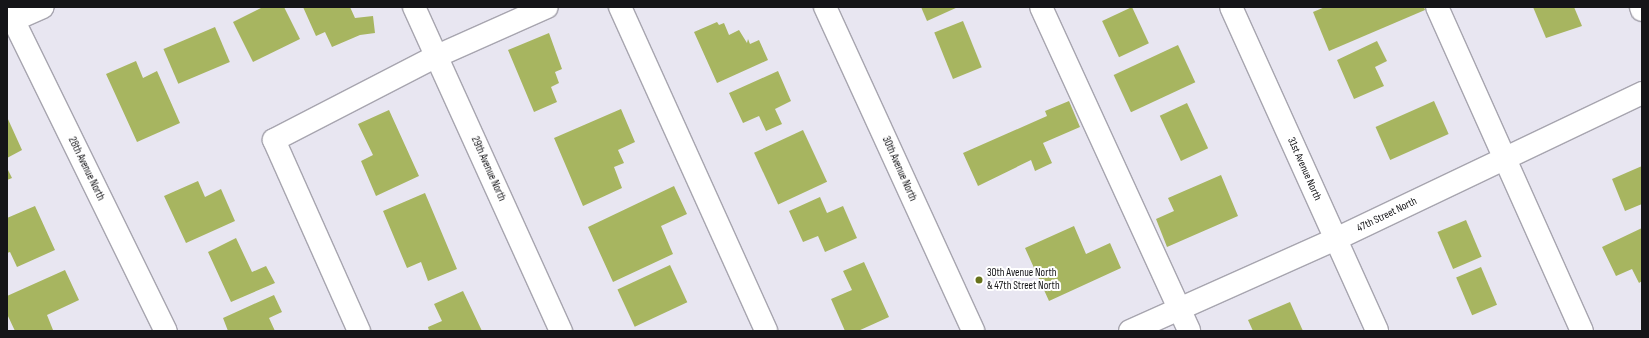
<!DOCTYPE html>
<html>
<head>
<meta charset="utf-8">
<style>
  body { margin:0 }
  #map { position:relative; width:1649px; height:338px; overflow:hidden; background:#e8e6f1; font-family:"Sofia Sans Condensed",sans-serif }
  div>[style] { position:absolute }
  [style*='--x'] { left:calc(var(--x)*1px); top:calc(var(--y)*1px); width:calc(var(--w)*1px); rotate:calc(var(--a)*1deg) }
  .building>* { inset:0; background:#a7b560; transform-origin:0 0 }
  .roads { filter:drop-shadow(1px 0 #a7a5af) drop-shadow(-1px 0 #a7a5af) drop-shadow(0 1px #a7a5af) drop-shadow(0 -1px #a7a5af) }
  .minor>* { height:22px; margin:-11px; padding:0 11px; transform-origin:11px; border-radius:11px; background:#fff }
  .major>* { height:22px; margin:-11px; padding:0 11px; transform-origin:11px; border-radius:11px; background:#fff }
  .dots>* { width:11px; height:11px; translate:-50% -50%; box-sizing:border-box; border:2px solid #fff; border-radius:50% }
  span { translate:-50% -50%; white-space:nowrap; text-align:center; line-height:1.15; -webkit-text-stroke:4px #fff; paint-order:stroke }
  .street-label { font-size:11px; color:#151518 }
  .poi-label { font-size:11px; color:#151518 }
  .left { translate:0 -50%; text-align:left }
  .frame { position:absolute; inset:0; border:8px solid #151518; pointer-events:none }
</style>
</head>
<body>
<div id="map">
  <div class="building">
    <i style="clip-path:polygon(263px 7px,284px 7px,300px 39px,253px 62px,233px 22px)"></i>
    <i style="clip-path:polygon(303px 7px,350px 7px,355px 18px,373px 16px,375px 33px,360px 35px,332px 47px,325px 32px,316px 36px)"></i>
    <i style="clip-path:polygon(921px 7px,958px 7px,927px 21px)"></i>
    <i style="left:1132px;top:7px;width:40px;height:33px;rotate:65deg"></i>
    <i style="clip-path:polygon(1325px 7px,1424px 7px,1425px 10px,1329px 51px,1313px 12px)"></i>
    <i style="clip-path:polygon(1533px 7px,1574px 7px,1582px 26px,1546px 38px)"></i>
    <i style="left:963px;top:21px;width:50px;height:31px;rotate:68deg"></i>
    <i style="clip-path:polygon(717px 22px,719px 25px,724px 23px,729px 35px,739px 30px,747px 43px,748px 39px,750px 44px,759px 40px,768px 60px,717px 83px,694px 32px)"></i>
    <i style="left:215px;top:27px;width:38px;height:56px;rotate:67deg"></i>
    <i style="clip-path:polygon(549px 33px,562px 69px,555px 72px,559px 83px,551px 87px,557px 102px,534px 112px,508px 50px)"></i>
    <i style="clip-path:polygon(1377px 41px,1387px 61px,1375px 67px,1384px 86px,1354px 99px,1337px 60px)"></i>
    <i style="left:1178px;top:45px;width:41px;height:71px;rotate:65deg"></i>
    <i style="clip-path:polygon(136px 61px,143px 78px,157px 71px,180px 123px,137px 142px,106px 74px)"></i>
    <i style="clip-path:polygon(778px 71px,791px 101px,775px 109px,782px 124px,766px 131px,759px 116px,743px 123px,729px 93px)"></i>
    <i style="clip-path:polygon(1069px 101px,1080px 127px,1043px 143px,1052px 163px,1035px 171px,1031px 160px,978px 186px,963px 153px,1047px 116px,1045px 111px)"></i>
    <i style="left:1434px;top:101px;width:36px;height:64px;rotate:66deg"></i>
    <i style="left:1187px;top:103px;width:50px;height:30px;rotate:65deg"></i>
    <i style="clip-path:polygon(621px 109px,635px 142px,618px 150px,624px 163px,614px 167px,622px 188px,583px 206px,554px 138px)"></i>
    <i style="clip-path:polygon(389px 110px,419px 176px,376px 196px,361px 161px,373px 155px,358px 124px)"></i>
    <i style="clip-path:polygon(7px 117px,22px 150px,7px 158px)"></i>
    <i style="left:803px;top:130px;width:57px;height:54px;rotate:65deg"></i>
    <i style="clip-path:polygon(1642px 166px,1642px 204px,1625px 211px,1612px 179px)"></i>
    <i style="clip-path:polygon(7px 168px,12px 178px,7px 180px)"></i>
    <i style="clip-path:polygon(1221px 175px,1238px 216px,1167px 247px,1156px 219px,1174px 211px,1168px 198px)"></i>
    <i style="clip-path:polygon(198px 181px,205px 197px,221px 189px,235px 221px,186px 243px,164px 196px)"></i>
    <i style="clip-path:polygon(674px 186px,687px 214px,661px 226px,673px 254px,613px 282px,588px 227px)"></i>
    <i style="clip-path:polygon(425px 193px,457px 269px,428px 281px,421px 262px,407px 268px,383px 211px)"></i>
    <i style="clip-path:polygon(820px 197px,827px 213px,843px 206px,857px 238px,825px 252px,818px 236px,803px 242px,789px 211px)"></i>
    <i style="clip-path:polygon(35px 206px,55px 250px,17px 267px,10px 252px,7px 253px,7px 218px)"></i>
    <i style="left:1466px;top:220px;width:40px;height:31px;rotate:67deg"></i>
    <i style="clip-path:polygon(1074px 226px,1086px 254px,1110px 243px,1121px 268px,1049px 301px,1025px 248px)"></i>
    <i style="clip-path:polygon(1642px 228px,1642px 281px,1639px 283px,1632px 269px,1616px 276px,1602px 247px)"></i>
    <i style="clip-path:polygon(236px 238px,252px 272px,266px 266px,275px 283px,231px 302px,208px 252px)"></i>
    <i style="clip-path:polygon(864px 262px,889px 317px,858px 331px,845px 331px,831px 299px,852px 290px,843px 271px)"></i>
    <i style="left:670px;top:265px;width:41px;height:58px;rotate:65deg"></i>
    <i style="left:1481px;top:267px;width:41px;height:27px;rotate:67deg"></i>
    <i style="clip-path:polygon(65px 270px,79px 300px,47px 315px,53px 330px,15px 331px,7px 314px,7px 296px)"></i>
    <i style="clip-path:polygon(463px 291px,482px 331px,429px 331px,428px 327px,442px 321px,434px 304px)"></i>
    <i style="clip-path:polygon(274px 295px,282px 312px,269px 318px,275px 331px,228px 331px,223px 318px)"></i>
    <i style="clip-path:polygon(1290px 302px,1303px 331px,1253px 331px,1248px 320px)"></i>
  </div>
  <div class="roads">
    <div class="minor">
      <i style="--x:7;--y:7;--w:361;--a:63.9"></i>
      <i style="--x:414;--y:7;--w:356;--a:65.6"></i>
      <i style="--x:620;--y:7;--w:355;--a:65.7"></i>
      <i style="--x:825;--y:7;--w:356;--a:65.4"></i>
      <i style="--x:1041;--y:7;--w:356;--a:65.4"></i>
      <i style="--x:1231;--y:7;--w:355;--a:65.7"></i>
      <i style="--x:1437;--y:7;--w:355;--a:65.9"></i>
      <i style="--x:1641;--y:7;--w:3;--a:72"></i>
      <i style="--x:359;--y:331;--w:209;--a:-114"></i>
      <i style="--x:274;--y:140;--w:183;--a:-27.3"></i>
      <i style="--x:437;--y:56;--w:120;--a:-24"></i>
      <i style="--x:1130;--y:331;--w:226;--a:-24.1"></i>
      <i style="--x:1336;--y:239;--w:339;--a:-25.5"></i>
    </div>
    <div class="major">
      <i style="--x:7;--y:23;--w:39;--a:-24"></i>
    </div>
  </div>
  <div class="dots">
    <i style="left:979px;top:280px;background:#67721b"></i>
  </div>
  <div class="street-label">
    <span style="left:86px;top:169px;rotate:64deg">28th Avenue North</span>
    <span style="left:488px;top:169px;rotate:66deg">29th Avenue North</span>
    <span style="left:899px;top:169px;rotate:66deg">30th Avenue North</span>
    <span style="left:1304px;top:169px;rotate:66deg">31st Avenue North</span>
    <span style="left:1387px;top:215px;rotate:-26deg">47th Street North</span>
  </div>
  <div class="poi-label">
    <span class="left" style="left:987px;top:280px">30th Avenue North<br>&amp; 47th Street North</span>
  </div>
  <div class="frame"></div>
</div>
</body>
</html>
